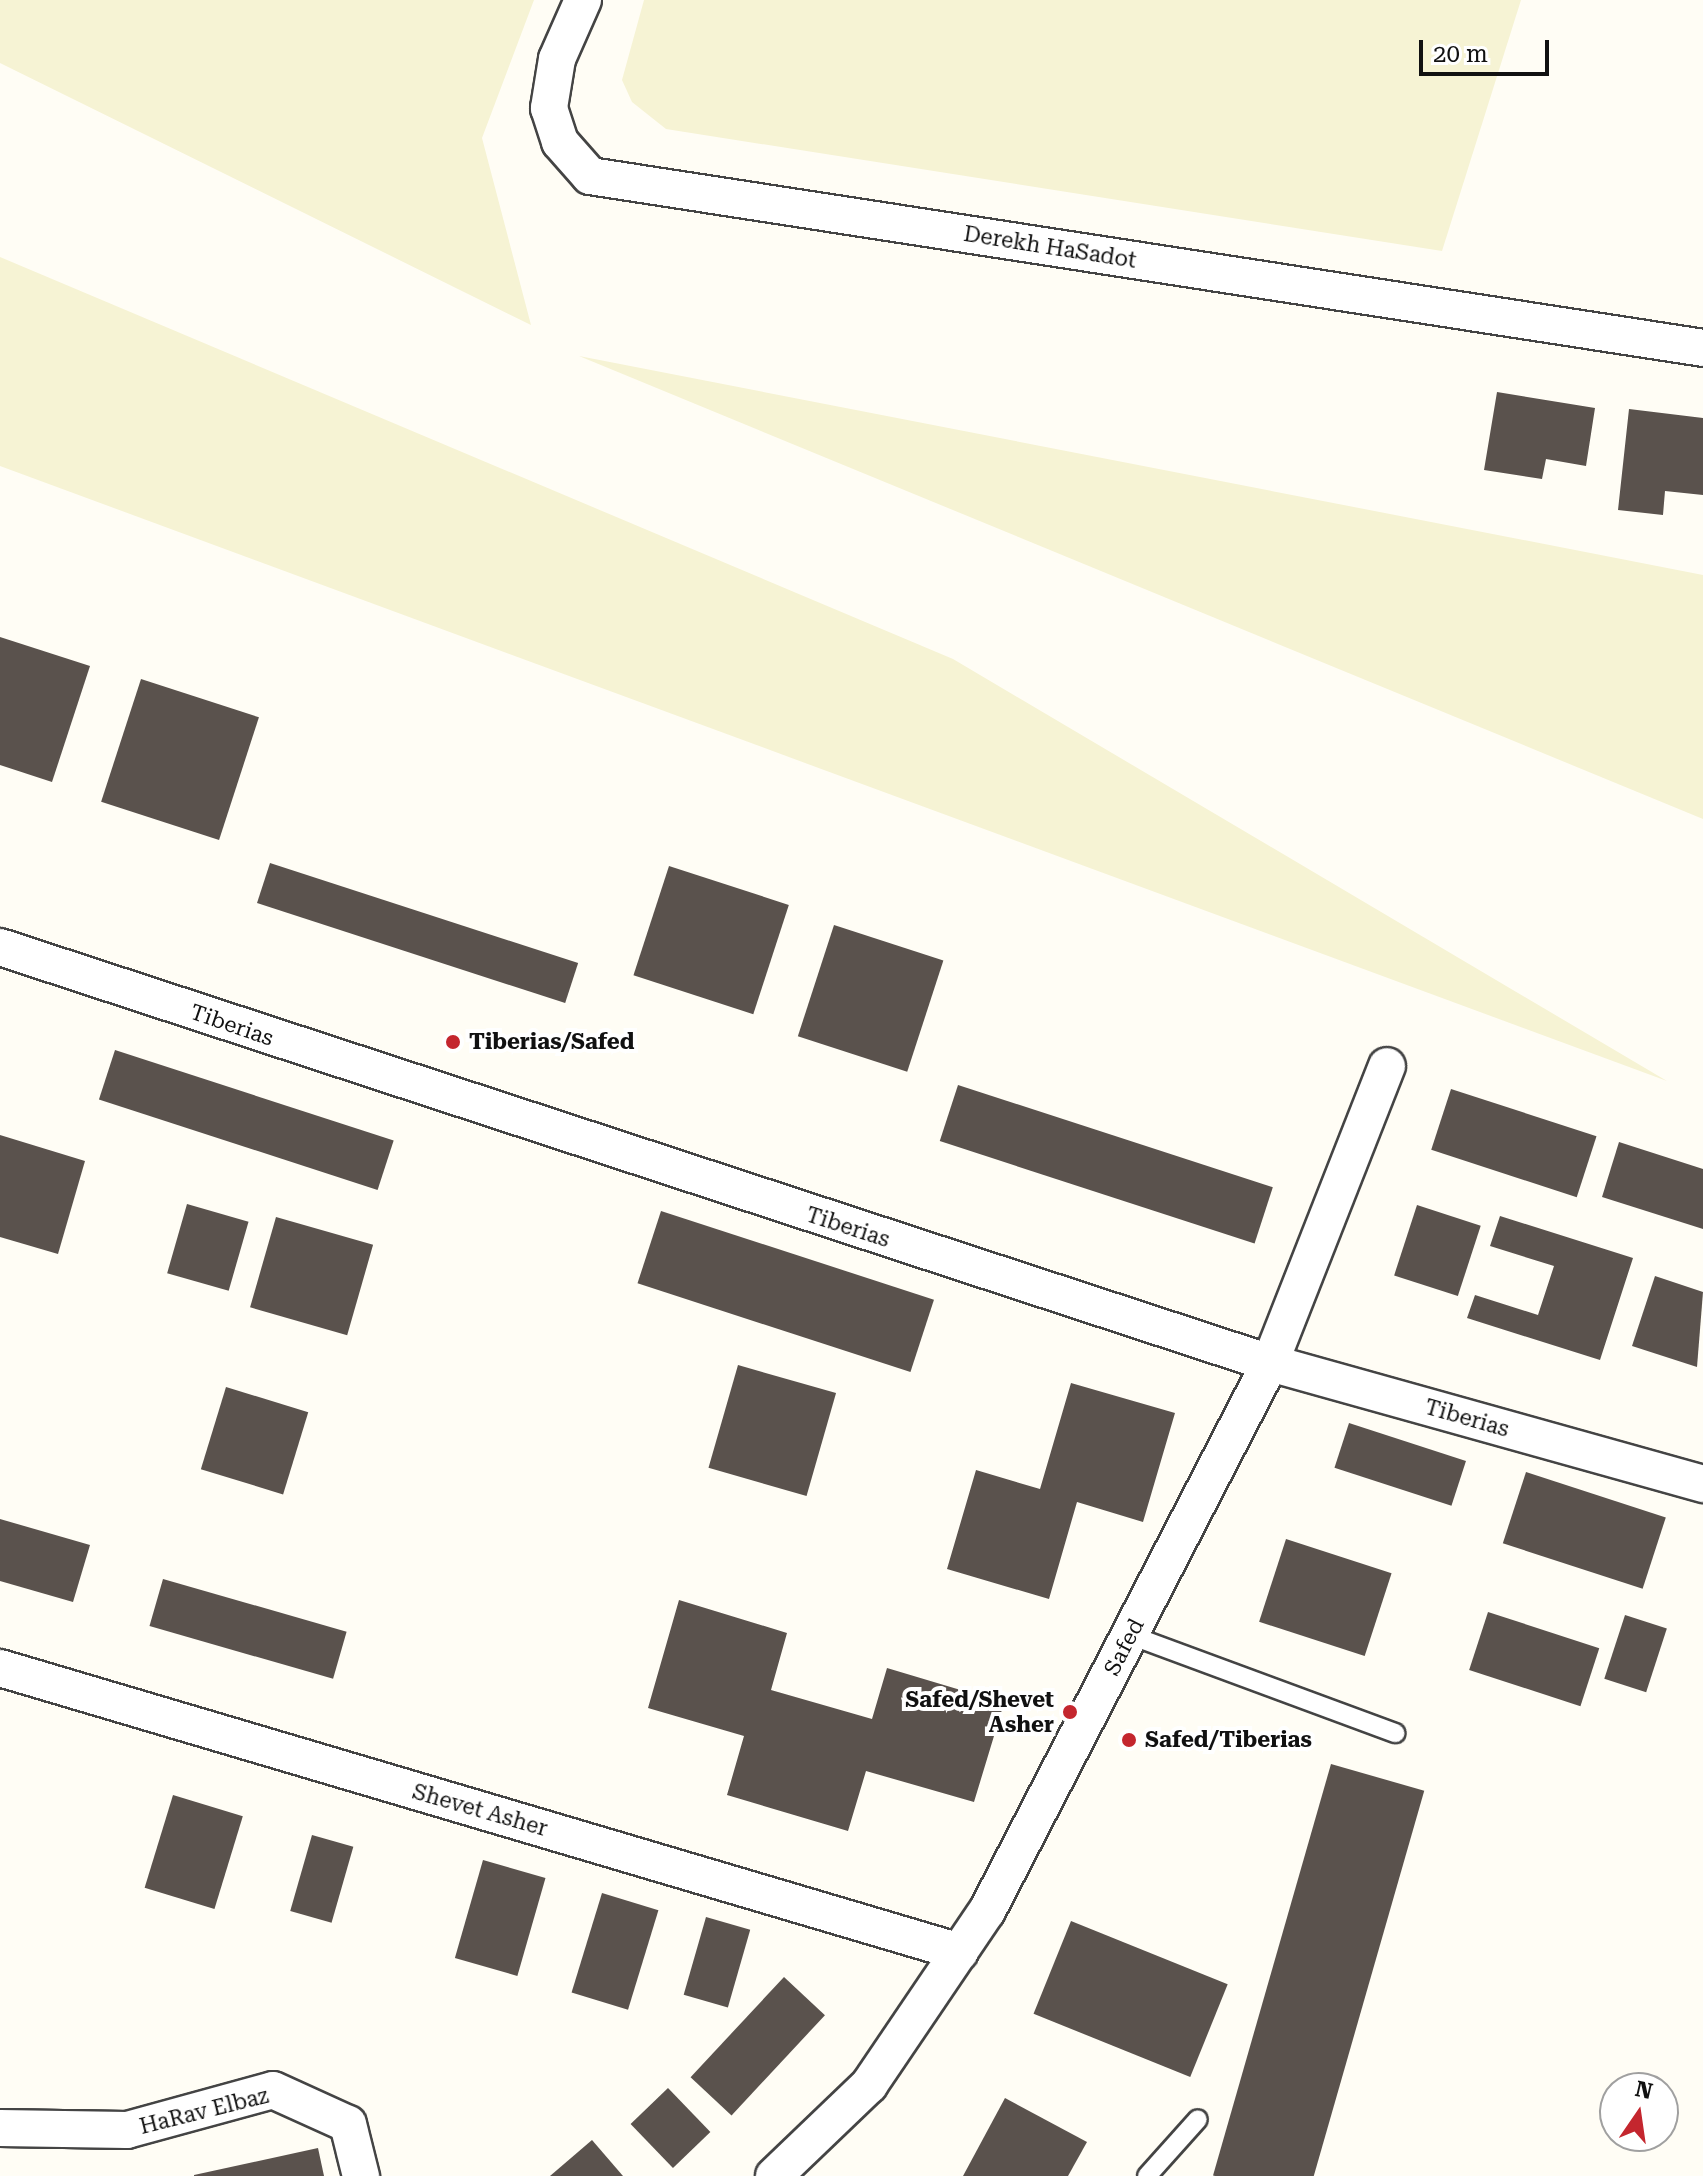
<!DOCTYPE html>
<html>
<head>
<meta charset="utf-8">
<style>
  body { margin:0 }
  #map { position:relative; width:1703px; height:2176px; overflow:hidden; background:#fffdf5; font-family:"Roboto Serif",serif }
  div>[style] { position:absolute }
  [style*='--x'] { left:calc(var(--x)*1px); top:calc(var(--y)*1px); width:calc(var(--w)*1px); rotate:calc(var(--a)*1deg) }
  .farmland>* { inset:0; background:#f6f3d4 }
  .building>* { inset:0; background:#5a524d; transform-origin:0 0 }
  .roads { filter:drop-shadow(2px 0 #444) drop-shadow(-2px 0 #444) drop-shadow(0 2px #444) drop-shadow(0 -2px #444) }
  .lane>* { height:18px; margin:-9px; padding:0 9px; transform-origin:9px; border-radius:9px; background:#fff }
  .street>* { height:36px; margin:-18px; padding:0 18px; transform-origin:18px; border-radius:18px; background:#fff }
  .dots>* { width:22px; height:22px; translate:-50% -50%; box-sizing:border-box; border:4px solid #fff; border-radius:50% }
  span { translate:-50% -50%; white-space:nowrap; text-align:center; line-height:1.15; -webkit-text-stroke:8px #fff; paint-order:stroke }
  .street-label { font-size:22px; color:#111 }
  .poi-label { font-size:22px; color:#111; font-weight:700 }
  .left { translate:0 -50%; text-align:left }
  .right { translate:-100% -50%; text-align:right }
  .north { position:absolute; left:1599px; top:2072px; width:80px; height:80px; box-sizing:border-box; background:#fff; border:2px solid #a0a0a0; border-radius:50%; rotate:13deg; font-size:22px; font-weight:700; line-height:32px; text-align:center; color:#111 }
  .north::after { content:''; display:block; margin:auto; width:28px; height:36px; background:#c4262e; clip-path:polygon(50% 0,100% 100%,50% 72%,0 100%) }
  .scale { position:absolute; left:1419px; top:40px; width:130px; height:36px; box-sizing:border-box; border:4px solid #111; border-top:0; padding-left:10px; font-size:24px; line-height:28px; white-space:nowrap; color:#111; -webkit-text-stroke:6px #fff; paint-order:stroke }
</style>
</head>
<body>
<div id="map">
  <div class="farmland">
    <i style="clip-path:polygon(0 0,534px 0,482px 138px,531px 325px,0 63px)"></i>
    <i style="clip-path:polygon(644px 0,1521px 0,1442px 251px,666px 129px,632px 102px,622px 80px)"></i>
    <i style="clip-path:polygon(0 257px,953px 659px,1667px 1081px,0 466px)"></i>
    <i style="clip-path:polygon(579px 356px,1703px 575px,1703px 819px)"></i>
  </div>
  <div class="building">
    <i style="clip-path:polygon(1497px 392px,1595px 408px,1586px 466px,1546px 459px,1542px 479px,1484px 470px)"></i>
    <i style="clip-path:polygon(1629px 409px,1703px 418px,1703px 495px,1665px 491px,1663px 515px,1618px 510px)"></i>
    <i style="clip-path:polygon(0 637px,90px 666px,52px 782px,0 765px)"></i>
    <i style="left:141px;top:679px;width:124px;height:129px;rotate:18deg"></i>
    <i style="left:270px;top:863px;width:324px;height:42px;rotate:18deg"></i>
    <i style="left:669px;top:866px;width:126px;height:115px;rotate:18deg"></i>
    <i style="left:834px;top:925px;width:115px;height:117px;rotate:18deg"></i>
    <i style="left:115px;top:1050px;width:293px;height:52px;rotate:18deg"></i>
    <i style="left:958px;top:1085px;width:331px;height:59px;rotate:18deg"></i>
    <i style="left:1451px;top:1089px;width:153px;height:64px;rotate:18deg"></i>
    <i style="clip-path:polygon(0 1135px,85px 1161px,58px 1254px,0 1237px)"></i>
    <i style="clip-path:polygon(1619px 1142px,1703px 1169px,1703px 1229px,1602px 1197px)"></i>
    <i style="left:187px;top:1204px;width:64px;height:72px;rotate:16deg"></i>
    <i style="left:1417px;top:1205px;width:67px;height:74px;rotate:18deg"></i>
    <i style="left:661px;top:1211px;width:287px;height:76px;rotate:18deg"></i>
    <i style="clip-path:polygon(1500px 1216px,1633px 1258px,1600px 1360px,1467px 1318px,1475px 1295px,1538px 1315px,1554px 1266px,1490px 1246px)"></i>
    <i style="left:276px;top:1217px;width:101px;height:94px;rotate:16deg"></i>
    <i style="clip-path:polygon(1655px 1276px,1703px 1292px,1697px 1367px,1632px 1346px)"></i>
    <i style="left:738px;top:1365px;width:102px;height:107px;rotate:16deg"></i>
    <i style="clip-path:polygon(1071px 1383px,1175px 1413px,1143px 1522px,1077px 1502px,1049px 1599px,947px 1569px,976px 1470px,1040px 1489px)"></i>
    <i style="left:226px;top:1387px;width:86px;height:86px;rotate:17deg"></i>
    <i style="left:1349px;top:1423px;width:123px;height:47px;rotate:18deg"></i>
    <i style="left:1526px;top:1472px;width:147px;height:75px;rotate:18deg"></i>
    <i style="clip-path:polygon(0 1519px,90px 1545px,73px 1602px,0 1581px)"></i>
    <i style="left:1286px;top:1539px;width:111px;height:87px;rotate:18deg"></i>
    <i style="left:163px;top:1579px;width:191px;height:49px;rotate:16deg"></i>
    <i style="clip-path:polygon(679px 1600px,787px 1633px,771px 1690px,872px 1719px,887px 1668px,1004px 1703px,974px 1802px,866px 1771px,848px 1831px,727px 1795px,744px 1736px,648px 1708px)"></i>
    <i style="left:1488px;top:1612px;width:117px;height:61px;rotate:18deg"></i>
    <i style="left:1625px;top:1615px;width:44px;height:67px;rotate:18deg"></i>
    <i style="left:1331px;top:1764px;width:97px;height:428px;rotate:16deg"></i>
    <i style="left:173px;top:1795px;width:73px;height:97px;rotate:17deg"></i>
    <i style="left:312px;top:1835px;width:43px;height:79px;rotate:16deg"></i>
    <i style="left:483px;top:1860px;width:65px;height:102px;rotate:16deg"></i>
    <i style="left:602px;top:1893px;width:59px;height:104px;rotate:17deg"></i>
    <i style="left:706px;top:1917px;width:46px;height:81px;rotate:16deg"></i>
    <i style="left:1071px;top:1921px;width:169px;height:100px;rotate:22deg"></i>
    <i style="left:784px;top:1977px;width:56px;height:137px;rotate:43deg"></i>
    <i style="left:668px;top:2088px;width:61px;height:52px;rotate:46deg"></i>
    <i style="clip-path:polygon(1005px 2098px,1087px 2142px,1068px 2176px,963px 2176px)"></i>
    <i style="clip-path:polygon(592px 2140px,623px 2176px,550px 2176px)"></i>
    <i style="clip-path:polygon(318px 2148px,324px 2176px,194px 2176px,194px 2175px)"></i>
  </div>
  <div class="roads">
    <div class="lane">
      <i style="--x:1130;--y:1635;--w:283;--a:20.3"></i>
      <i style="--x:1147;--y:2176;--w:76;--a:-48.2"></i>
    </div>
    <div class="street">
      <i style="--x:583;--y:0;--w:64;--a:113.8"></i>
      <i style="--x:557;--y:59;--w:50;--a:99.3"></i>
      <i style="--x:549;--y:108;--w:36;--a:72"></i>
      <i style="--x:560;--y:142;--w:45;--a:48.6"></i>
      <i style="--x:590;--y:176;--w:1126;--a:8.78"></i>
      <i style="--x:0;--y:947;--w:1336;--a:18.14"></i>
      <i style="--x:1270;--y:1363;--w:450;--a:15.6"></i>
      <i style="--x:0;--y:1668;--w:1001;--a:16.48"></i>
      <i style="--x:0;--y:2128;--w:127;--a:0.9"></i>
      <i style="--x:127;--y:2130;--w:151;--a:-15.3"></i>
      <i style="--x:273;--y:2090;--w:82;--a:24.4"></i>
      <i style="--x:348;--y:2124;--w:54;--a:76"></i>
      <i style="--x:774;--y:2176;--w:132;--a:-43.8"></i>
      <i style="--x:869;--y:2085;--w:210;--a:-55.9"></i>
      <i style="--x:987;--y:1911;--w:617;--a:-62.69"></i>
      <i style="--x:1270;--y:1363;--w:319;--a:-68.5"></i>
    </div>
  </div>
  <div class="dots">
    <i style="left:453px;top:1042px;background:#c4262e"></i>
    <i style="left:1070px;top:1712px;background:#c4262e"></i>
    <i style="left:1129px;top:1740px;background:#c4262e"></i>
  </div>
  <div class="street-label">
    <span style="left:1050px;top:247px;rotate:9deg">Derekh HaSadot</span>
    <span style="left:232px;top:1025px;rotate:19deg">Tiberias</span>
    <span style="left:848px;top:1227px;rotate:18deg">Tiberias</span>
    <span style="left:1467px;top:1418px;rotate:16deg">Tiberias</span>
    <span style="left:1124px;top:1647px;rotate:-63deg">Safed</span>
    <span style="left:480px;top:1810px;rotate:16deg">Shevet Asher</span>
    <span style="left:204px;top:2111px;rotate:-14deg">HaRav Elbaz</span>
  </div>
  <div class="poi-label">
    <span class="left" style="left:469px;top:1042px">Tiberias/Safed</span>
    <span class="right" style="left:1054px;top:1712px">Safed/Shevet<br>Asher</span>
    <span class="left" style="left:1145px;top:1740px">Safed/Tiberias</span>
  </div>
  <div class="north">N</div>
  <div class="scale">20 m</div>
</div>
</body>
</html>
